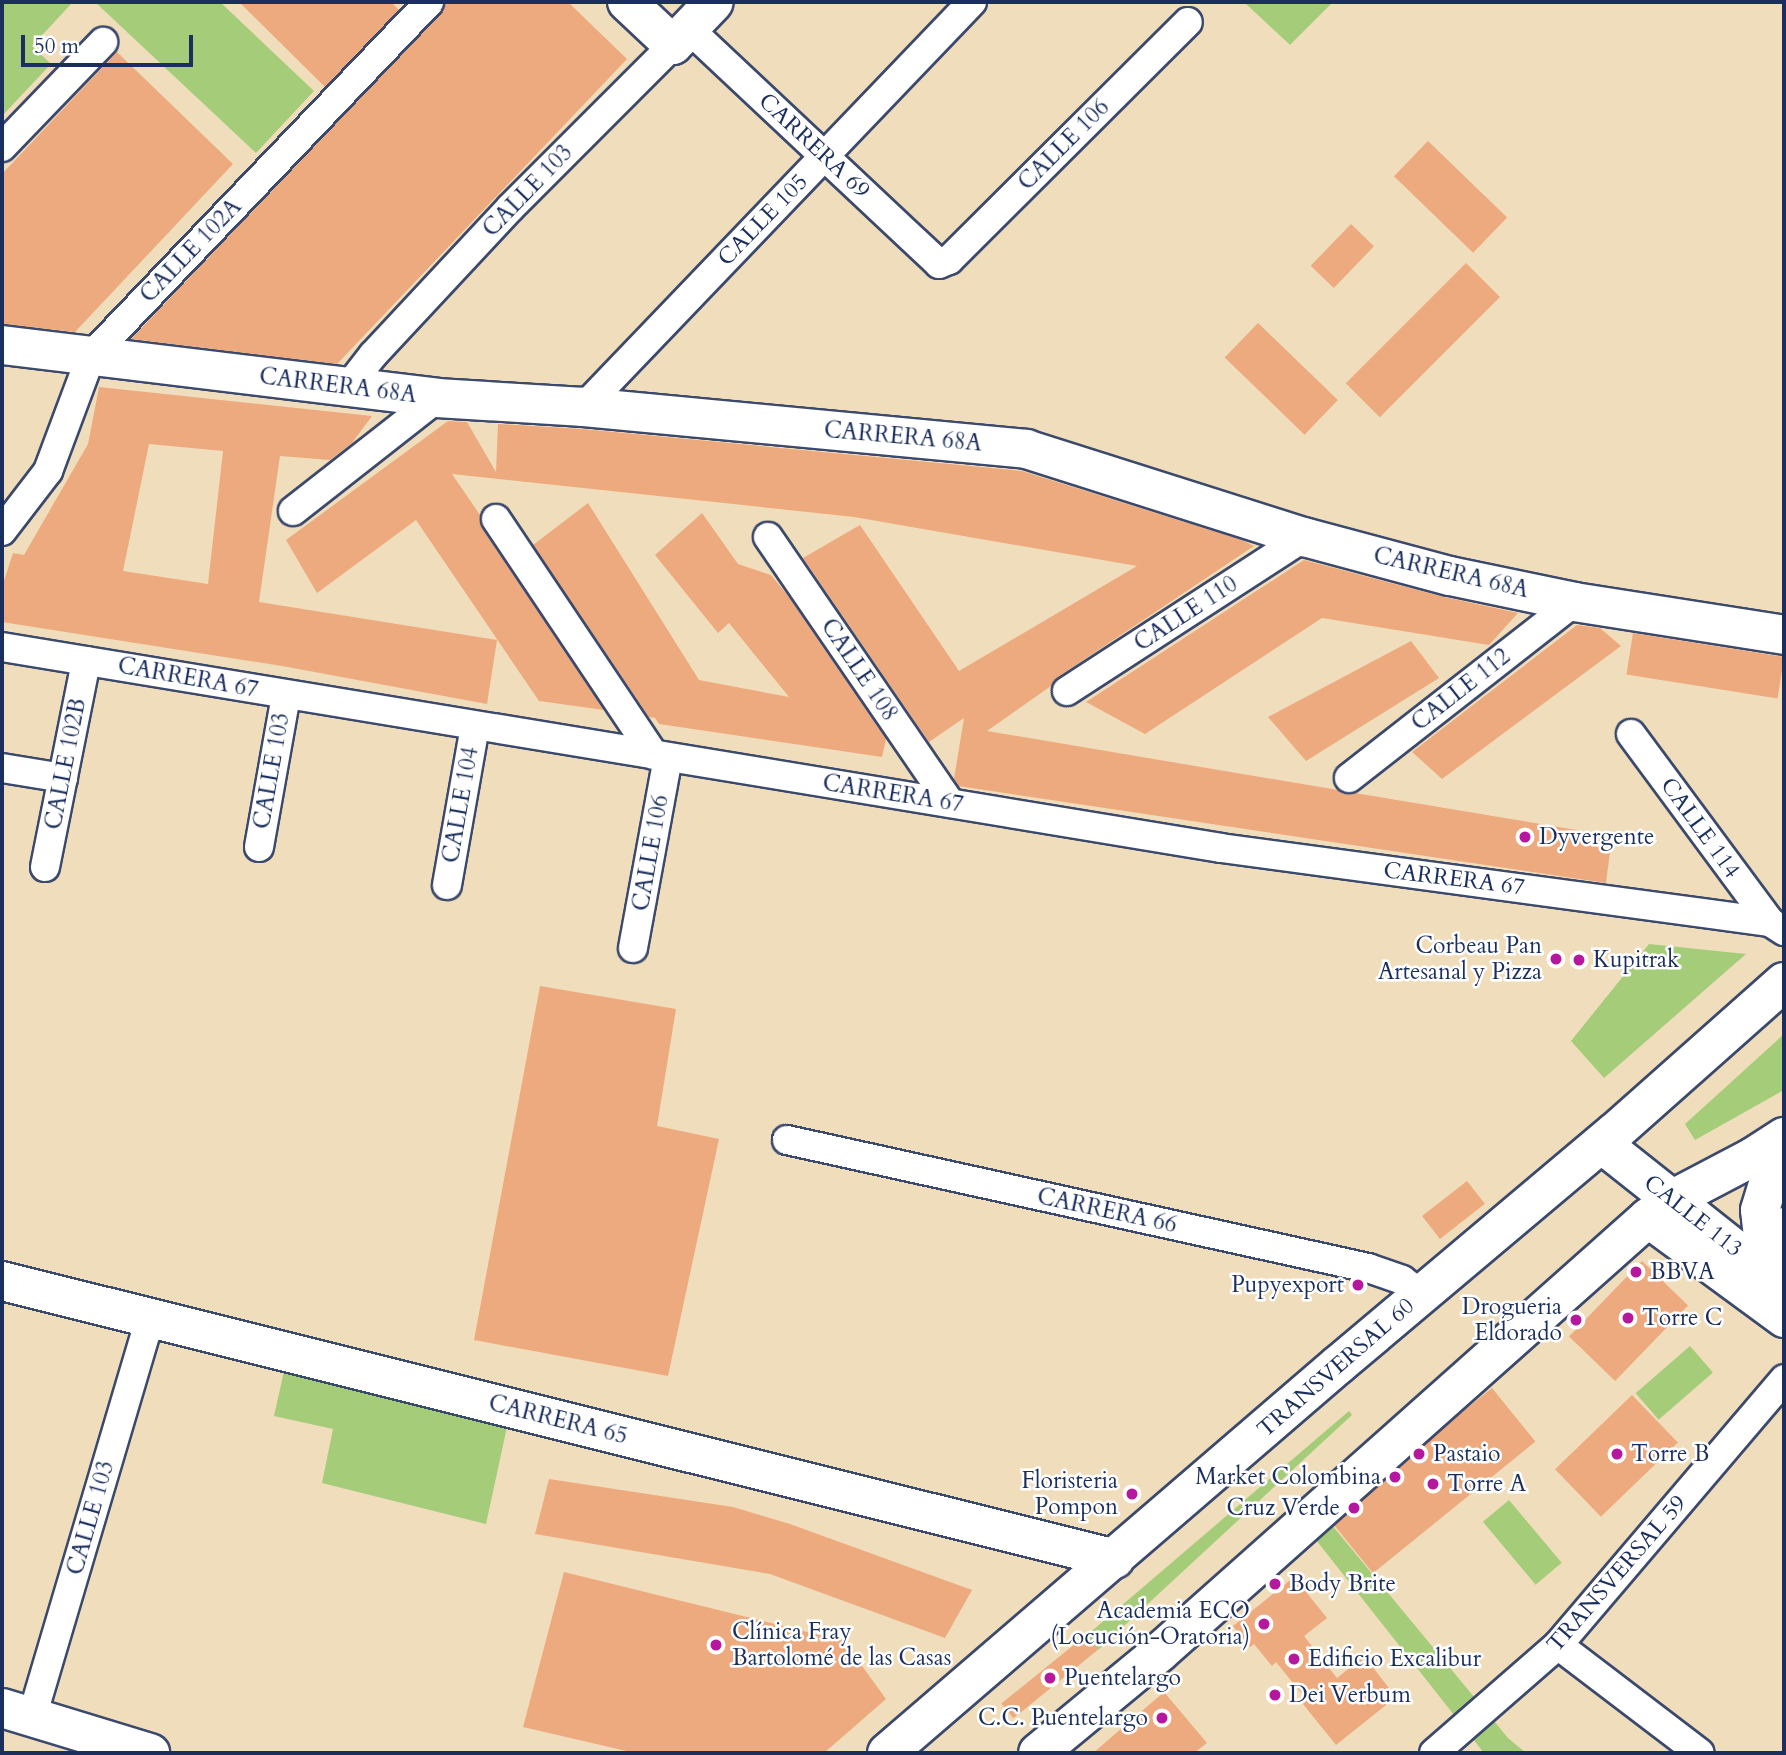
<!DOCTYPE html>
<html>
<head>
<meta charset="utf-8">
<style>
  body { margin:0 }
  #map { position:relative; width:1786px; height:1755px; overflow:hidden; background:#f0ddbc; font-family:Cardo,serif }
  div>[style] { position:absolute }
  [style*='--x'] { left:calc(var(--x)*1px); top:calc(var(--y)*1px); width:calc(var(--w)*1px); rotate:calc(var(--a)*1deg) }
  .green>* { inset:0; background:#a5cd79; transform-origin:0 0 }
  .building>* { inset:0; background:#eeaa7f; transform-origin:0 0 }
  .roads { filter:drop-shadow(2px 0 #3b496c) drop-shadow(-2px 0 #3b496c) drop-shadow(0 2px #3b496c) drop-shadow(0 -2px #3b496c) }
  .street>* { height:28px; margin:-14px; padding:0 14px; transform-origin:14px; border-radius:14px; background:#fff }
  .secondary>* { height:38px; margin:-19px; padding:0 19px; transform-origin:19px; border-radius:19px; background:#fff }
  .primary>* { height:38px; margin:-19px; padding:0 19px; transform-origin:19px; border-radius:19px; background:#fff }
  .dots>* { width:19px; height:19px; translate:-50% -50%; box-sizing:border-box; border:4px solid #fff; border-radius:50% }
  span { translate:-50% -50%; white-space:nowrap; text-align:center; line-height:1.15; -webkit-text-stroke:5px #fff; paint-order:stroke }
  .street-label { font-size:23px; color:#1b2f5e }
  .poi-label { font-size:23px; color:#1b2f5e }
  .left { translate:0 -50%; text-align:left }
  .right { translate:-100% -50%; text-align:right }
  .frame { position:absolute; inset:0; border:4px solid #1b2f5e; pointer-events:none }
  .scale { position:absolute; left:21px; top:35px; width:172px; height:32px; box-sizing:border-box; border:4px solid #1b2f5e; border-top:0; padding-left:9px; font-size:21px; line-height:24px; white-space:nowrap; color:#1b2f5e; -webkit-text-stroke:5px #fff; paint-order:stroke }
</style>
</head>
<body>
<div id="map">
  <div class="green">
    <i style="clip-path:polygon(2px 2px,73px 2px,32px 46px,51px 64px,2px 116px)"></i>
    <i style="clip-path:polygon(95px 2px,220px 2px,314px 91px,256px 153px)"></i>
    <i style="clip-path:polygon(1244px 2px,1333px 2px,1290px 45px)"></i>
    <i style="clip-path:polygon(1649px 944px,1746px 954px,1604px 1078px,1571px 1041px)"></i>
    <i style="clip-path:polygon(1784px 1034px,1784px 1090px,1695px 1140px,1685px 1124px)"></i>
    <i style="left:1690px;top:1346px;width:35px;height:72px;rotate:49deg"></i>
    <i style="clip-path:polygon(284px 1371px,507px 1427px,486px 1524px,322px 1483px,333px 1429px,274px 1416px)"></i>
    <i style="clip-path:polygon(1349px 1411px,1352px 1415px,1098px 1650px,1086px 1636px)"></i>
    <i style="left:1509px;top:1500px;width:82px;height:34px;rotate:50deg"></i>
    <i style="clip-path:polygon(1331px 1524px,1508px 1738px,1526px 1753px,1484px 1753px,1316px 1540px)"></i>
  </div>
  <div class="building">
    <i style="clip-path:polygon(239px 2px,391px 2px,399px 10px,325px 87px)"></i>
    <i style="clip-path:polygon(445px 2px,568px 2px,627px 59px,337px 364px,131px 339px,441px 13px)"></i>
    <i style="clip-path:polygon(117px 52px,233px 164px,75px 332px,2px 324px,2px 174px)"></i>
    <i style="left:1428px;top:141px;width:110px;height:49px;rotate:44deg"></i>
    <i style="left:1351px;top:224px;width:32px;height:58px;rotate:44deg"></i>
    <i style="left:1466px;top:263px;width:48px;height:170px;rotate:45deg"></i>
    <i style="left:1258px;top:323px;width:111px;height:48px;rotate:44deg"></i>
    <i style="clip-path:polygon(evenodd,99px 387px,372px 416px,352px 443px,330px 460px,280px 456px,259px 602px,497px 640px,487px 704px,282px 666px,2px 622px,2px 587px,13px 553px,24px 555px,88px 444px,99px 387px,149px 444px,223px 451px,208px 584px,123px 571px,149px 444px)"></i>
    <i style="clip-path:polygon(448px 421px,467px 422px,496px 472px,498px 424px,582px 429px,1022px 471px,1242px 540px,1254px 546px,1058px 677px,1051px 686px,987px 731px,1338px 790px,1343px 794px,1355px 793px,1612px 836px,1606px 883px,958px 786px,954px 779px,964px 718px,929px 742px,803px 558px,860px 525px,959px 671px,1137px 566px,854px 517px,452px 474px,480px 515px,482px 528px,604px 710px,539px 701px,416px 520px,317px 593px,286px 540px)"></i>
    <i style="clip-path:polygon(588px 503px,699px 680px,789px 697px,729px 623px,718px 633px,655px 555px,702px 513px,738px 564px,771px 575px,789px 597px,886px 739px,882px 757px,659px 724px,655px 718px,649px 717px,533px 545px)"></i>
    <i style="clip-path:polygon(1304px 560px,1444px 597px,1518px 613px,1489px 645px,1322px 618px,1145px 734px,1086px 702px)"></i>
    <i style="clip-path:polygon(1577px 625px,1600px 628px,1621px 646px,1442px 779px,1412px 752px)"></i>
    <i style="left:1633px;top:633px;width:153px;height:42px;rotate:9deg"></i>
    <i style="clip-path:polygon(1411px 641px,1439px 678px,1306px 761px,1268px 717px)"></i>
    <i style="clip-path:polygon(540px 986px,676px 1009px,657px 1126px,719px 1139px,668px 1376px,474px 1340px)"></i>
    <i style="left:1467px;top:1181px;width:29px;height:57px;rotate:52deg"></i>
    <i style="left:1642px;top:1261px;width:64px;height:105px;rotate:44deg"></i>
    <i style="left:1492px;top:1388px;width:69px;height:209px;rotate:51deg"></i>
    <i style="left:1632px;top:1395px;width:66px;height:107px;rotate:46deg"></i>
    <i style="clip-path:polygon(549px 1479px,733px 1507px,790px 1524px,972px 1590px,945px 1638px,770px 1574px,535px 1534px)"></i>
    <i style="clip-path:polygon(564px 1572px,844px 1641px,886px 1699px,824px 1753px,635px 1753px,523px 1727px)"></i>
    <i style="clip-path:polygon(1294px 1577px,1327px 1618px,1304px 1636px,1337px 1678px,1364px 1656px,1396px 1697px,1336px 1745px,1303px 1704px,1307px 1700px,1276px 1662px,1272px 1666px,1254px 1644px,1250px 1647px,1233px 1626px)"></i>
    <i style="left:1086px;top:1635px;width:19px;height:109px;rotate:51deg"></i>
    <i style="clip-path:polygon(1164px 1692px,1207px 1743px,1194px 1753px,1093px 1753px)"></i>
  </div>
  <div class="roads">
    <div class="street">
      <i style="--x:689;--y:29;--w:343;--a:43.2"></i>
      <i style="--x:939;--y:264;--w:11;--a:-22"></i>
      <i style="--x:949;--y:260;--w:337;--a:-44.9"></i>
      <i style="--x:2;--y:147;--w:146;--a:-46.1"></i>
      <i style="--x:348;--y:387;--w:41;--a:-52"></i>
      <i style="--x:373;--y:355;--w:201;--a:-47"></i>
      <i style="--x:510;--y:208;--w:231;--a:-45"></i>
      <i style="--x:584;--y:407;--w:561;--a:-46.23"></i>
      <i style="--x:293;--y:511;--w:183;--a:-38.1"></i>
      <i style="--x:496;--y:519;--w:284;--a:56.2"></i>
      <i style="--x:2;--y:531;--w:76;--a:-52.5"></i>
      <i style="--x:48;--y:471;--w:123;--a:-69.5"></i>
      <i style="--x:91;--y:356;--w:489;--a:-46.3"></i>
      <i style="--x:768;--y:537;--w:322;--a:55.6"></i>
      <i style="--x:2;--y:647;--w:1235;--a:9.36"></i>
      <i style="--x:1221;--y:848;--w:554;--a:7.68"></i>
      <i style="--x:1770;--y:922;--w:17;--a:33"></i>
      <i style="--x:1067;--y:691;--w:283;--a:-33"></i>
      <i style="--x:1631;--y:734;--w:234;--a:53.5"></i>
      <i style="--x:2;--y:768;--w:62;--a:9.3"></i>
      <i style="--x:1349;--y:778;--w:286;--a:-38"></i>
      <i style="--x:259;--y:847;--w:154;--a:-79.9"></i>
      <i style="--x:45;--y:867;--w:210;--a:-78.7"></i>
      <i style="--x:447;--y:885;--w:161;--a:-80"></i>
      <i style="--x:633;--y:948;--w:193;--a:-79.6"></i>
      <i style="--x:787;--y:1140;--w:595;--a:12.42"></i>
      <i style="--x:1368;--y:1268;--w:36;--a:19"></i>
      <i style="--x:1402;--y:1280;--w:25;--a:37"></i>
      <i style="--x:1764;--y:1260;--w:43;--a:-62.2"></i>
      <i style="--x:1558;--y:1645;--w:178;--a:37.3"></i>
      <i style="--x:32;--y:1717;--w:416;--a:-73.5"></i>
      <i style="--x:1434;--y:1753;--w:164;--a:-41.1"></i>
      <i style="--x:1558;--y:1645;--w:349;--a:-49.6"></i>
    </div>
    <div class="secondary">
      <i style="--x:627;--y:2;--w:63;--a:43.1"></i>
      <i style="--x:673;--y:45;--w:59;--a:-46.4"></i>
      <i style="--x:2;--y:345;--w:438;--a:6.9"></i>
      <i style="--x:437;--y:398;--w:147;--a:3.5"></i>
      <i style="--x:584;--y:407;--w:444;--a:5.4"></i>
      <i style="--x:1026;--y:449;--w:292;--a:17.6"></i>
      <i style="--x:1304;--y:537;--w:151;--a:15"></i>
      <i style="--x:1450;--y:576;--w:127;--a:11.8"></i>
      <i style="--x:1574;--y:602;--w:213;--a:8.9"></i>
      <i style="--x:1602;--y:1144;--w:232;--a:38.4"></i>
      <i style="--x:1648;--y:1218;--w:169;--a:36.3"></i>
      <i style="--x:2;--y:1281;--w:1147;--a:14.02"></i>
      <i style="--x:2;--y:1708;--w:155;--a:16.9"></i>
    </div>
    <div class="primary">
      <i style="--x:1767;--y:1274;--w:64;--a:-96.2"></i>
      <i style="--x:1760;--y:1210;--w:34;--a:-73"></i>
      <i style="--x:1770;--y:1177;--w:24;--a:-55"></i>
      <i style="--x:887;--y:1753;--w:595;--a:-40.71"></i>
      <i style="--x:1338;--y:1365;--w:362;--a:-40.1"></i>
      <i style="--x:1615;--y:1132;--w:226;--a:-41.6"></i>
      <i style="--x:1038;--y:1753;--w:158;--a:-39.6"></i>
      <i style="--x:1160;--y:1652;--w:653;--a:-41.65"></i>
      <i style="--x:1648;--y:1218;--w:29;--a:-38"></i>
      <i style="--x:1671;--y:1200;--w:93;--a:-27.7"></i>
      <i style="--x:1753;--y:1157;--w:37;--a:-33"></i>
    </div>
  </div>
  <div class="dots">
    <i style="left:1525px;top:837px;background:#b5179e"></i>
    <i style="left:1556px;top:959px;background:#b5179e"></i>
    <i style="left:1579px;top:960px;background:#b5179e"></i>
    <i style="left:1636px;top:1272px;background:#b5179e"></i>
    <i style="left:1358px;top:1285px;background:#b5179e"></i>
    <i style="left:1628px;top:1318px;background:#b5179e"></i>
    <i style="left:1576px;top:1320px;background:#b5179e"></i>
    <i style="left:1419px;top:1454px;background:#b5179e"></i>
    <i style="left:1617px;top:1454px;background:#b5179e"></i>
    <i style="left:1395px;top:1477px;background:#b5179e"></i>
    <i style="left:1433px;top:1484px;background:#b5179e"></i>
    <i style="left:1132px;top:1494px;background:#b5179e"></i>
    <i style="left:1354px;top:1508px;background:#b5179e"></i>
    <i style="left:1275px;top:1584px;background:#b5179e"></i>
    <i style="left:1264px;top:1624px;background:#b5179e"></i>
    <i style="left:716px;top:1645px;background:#b5179e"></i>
    <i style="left:1294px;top:1659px;background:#b5179e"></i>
    <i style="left:1050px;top:1678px;background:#b5179e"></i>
    <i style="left:1275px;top:1695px;background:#b5179e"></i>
    <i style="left:1162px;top:1718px;background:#b5179e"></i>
  </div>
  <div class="street-label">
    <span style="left:1064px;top:145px;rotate:-45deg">CALLE 106</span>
    <span style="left:814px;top:146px;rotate:43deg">CARRERA 69</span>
    <span style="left:528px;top:191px;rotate:-46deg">CALLE 103</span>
    <span style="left:763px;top:220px;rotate:-46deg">CALLE 105</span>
    <span style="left:191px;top:251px;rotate:-46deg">CALLE 102A</span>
    <span style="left:338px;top:386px;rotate:7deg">CARRERA 68A</span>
    <span style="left:903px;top:437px;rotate:5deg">CARRERA 68A</span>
    <span style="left:1451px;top:573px;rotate:13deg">CARRERA 68A</span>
    <span style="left:1186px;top:614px;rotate:-33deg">CALLE 110</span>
    <span style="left:859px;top:670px;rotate:56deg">CALLE 108</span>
    <span style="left:188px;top:678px;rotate:10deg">CARRERA 67</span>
    <span style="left:1461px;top:690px;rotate:-38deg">CALLE 112</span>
    <span style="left:66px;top:764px;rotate:-79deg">CALLE 102B</span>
    <span style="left:272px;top:771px;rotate:-80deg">CALLE 103</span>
    <span style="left:893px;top:794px;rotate:9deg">CARRERA 67</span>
    <span style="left:461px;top:805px;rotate:-80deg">CALLE 104</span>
    <span style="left:1700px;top:828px;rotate:54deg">CALLE 114</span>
    <span style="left:651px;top:853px;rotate:-80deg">CALLE 106</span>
    <span style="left:1454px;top:879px;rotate:7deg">CARRERA 67</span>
    <span style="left:1107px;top:1211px;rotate:12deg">CARRERA 66</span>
    <span style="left:1693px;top:1216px;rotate:38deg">CALLE 113</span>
    <span style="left:1336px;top:1368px;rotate:-41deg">TRANSVERSAL 60</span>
    <span style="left:558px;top:1420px;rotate:14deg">CARRERA 65</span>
    <span style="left:91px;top:1518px;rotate:-74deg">CALLE 103</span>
    <span style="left:1617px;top:1574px;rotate:-49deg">TRANSVERSAL 59</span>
  </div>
  <div class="poi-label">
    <span class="left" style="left:1539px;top:837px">Dyvergente</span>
    <span class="right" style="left:1542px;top:959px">Corbeau Pan<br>Artesanal y Pizza</span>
    <span class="left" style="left:1593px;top:960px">Kupitrak</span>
    <span class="left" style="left:1650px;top:1272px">BBVA</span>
    <span class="right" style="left:1344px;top:1285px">Pupyexport</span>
    <span class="right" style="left:1562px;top:1320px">Drogueria<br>Eldorado</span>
    <span class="left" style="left:1642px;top:1318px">Torre C</span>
    <span class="left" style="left:1433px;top:1454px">Pastaio</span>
    <span class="left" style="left:1631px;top:1454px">Torre B</span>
    <span class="right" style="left:1381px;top:1477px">Market Colombina</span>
    <span class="right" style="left:1118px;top:1494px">Floristeria<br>Pompon</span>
    <span class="left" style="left:1447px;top:1484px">Torre A</span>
    <span class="right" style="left:1340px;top:1508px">Cruz Verde</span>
    <span class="left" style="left:1289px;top:1584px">Body Brite</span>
    <span class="right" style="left:1250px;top:1624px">Academia ECO<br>(Locución-Oratoria)</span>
    <span class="left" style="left:732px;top:1645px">Clínica Fray<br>Bartolomé de las Casas</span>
    <span class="left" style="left:1308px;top:1659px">Edificio Excalibur</span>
    <span class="left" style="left:1064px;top:1678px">Puentelargo</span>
    <span class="left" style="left:1289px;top:1695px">Dei Verbum</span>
    <span class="right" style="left:1148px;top:1718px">C.C. Puentelargo</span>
  </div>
  <div class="frame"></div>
  <div class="scale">50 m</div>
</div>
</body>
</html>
